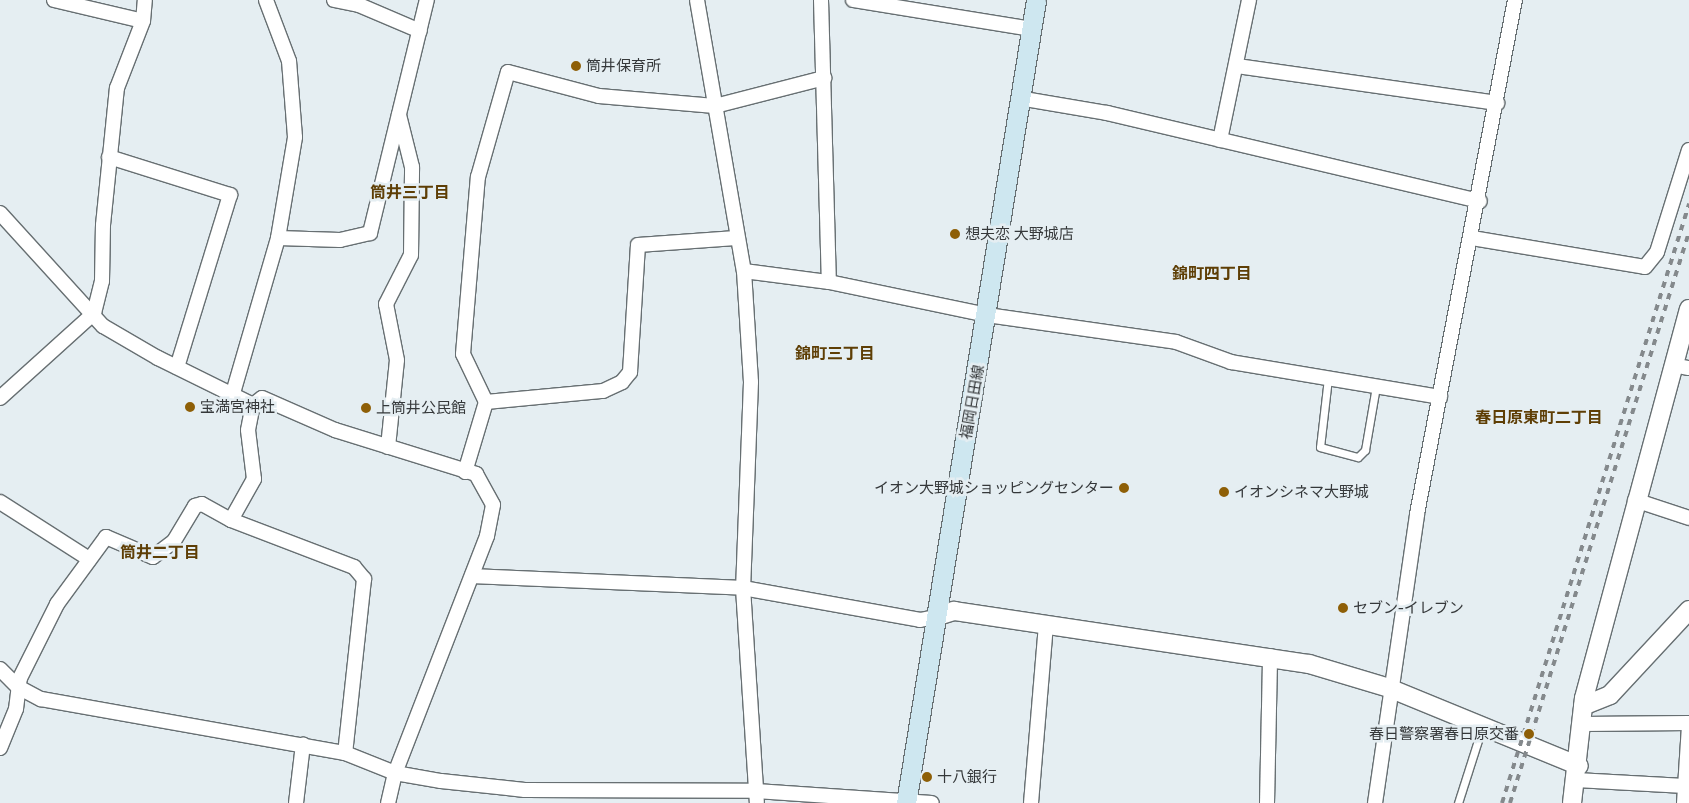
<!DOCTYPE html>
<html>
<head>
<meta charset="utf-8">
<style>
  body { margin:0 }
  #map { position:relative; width:1689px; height:803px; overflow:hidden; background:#e5eef2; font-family:"Golos Text","Noto Sans JP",sans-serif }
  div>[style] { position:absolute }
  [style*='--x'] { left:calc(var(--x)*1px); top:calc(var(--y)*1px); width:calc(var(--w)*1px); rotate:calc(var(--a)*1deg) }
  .roads { filter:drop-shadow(1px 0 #676f72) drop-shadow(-1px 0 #676f72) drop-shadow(0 1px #676f72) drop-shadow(0 -1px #676f72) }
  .service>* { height:7px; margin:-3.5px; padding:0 3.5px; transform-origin:3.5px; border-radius:3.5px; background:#fff }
  .minor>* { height:14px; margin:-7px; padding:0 7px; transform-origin:7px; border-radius:7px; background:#fff }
  .tertiary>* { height:18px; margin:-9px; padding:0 9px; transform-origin:9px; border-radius:9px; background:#fff }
  .secondary>* { height:19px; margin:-9.5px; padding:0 9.5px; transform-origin:9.5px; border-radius:9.5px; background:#cee7f0 }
  .rail>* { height:4px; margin-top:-2px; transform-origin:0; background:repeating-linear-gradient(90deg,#84898c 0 6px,transparent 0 12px) }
  .dots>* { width:14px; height:14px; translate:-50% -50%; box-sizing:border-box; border:2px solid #e5eef2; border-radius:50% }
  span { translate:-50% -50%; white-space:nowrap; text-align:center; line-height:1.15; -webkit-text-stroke:5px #e5eef2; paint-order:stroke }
  .poi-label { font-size:15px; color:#35383a }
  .left { translate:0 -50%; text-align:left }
  .right { translate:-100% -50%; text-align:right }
  .street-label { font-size:15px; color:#35383a }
  .neighbourhood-label { font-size:16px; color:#5e3e05; font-weight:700 }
</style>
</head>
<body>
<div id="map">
  <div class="roads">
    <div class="service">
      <i style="--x:1328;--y:378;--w:69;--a:96.6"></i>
      <i style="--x:1320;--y:447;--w:39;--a:15"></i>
      <i style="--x:1358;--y:457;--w:10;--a:-45"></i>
      <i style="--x:1365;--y:450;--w:65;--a:-80.2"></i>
      <i style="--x:1458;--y:803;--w:79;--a:-72.3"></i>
    </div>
    <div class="minor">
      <i style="--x:54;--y:0;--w:91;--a:13.3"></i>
      <i style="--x:334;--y:0;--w:25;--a:11"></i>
      <i style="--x:359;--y:5;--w:66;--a:23.1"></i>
      <i style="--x:697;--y:0;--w:275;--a:80.2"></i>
      <i style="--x:744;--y:271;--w:111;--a:86.4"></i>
      <i style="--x:751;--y:382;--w:206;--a:92.2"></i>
      <i style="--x:743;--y:588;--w:215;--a:86.3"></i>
      <i style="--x:821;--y:0;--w:282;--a:88.4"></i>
      <i style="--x:853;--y:0;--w:182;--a:9.2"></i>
      <i style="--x:1237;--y:66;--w:263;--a:8.1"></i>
      <i style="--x:1019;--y:98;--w:89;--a:9.7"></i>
      <i style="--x:1107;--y:113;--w:383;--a:13.3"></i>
      <i style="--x:1220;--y:140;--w:143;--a:-78.3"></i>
      <i style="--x:109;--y:157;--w:127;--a:17.4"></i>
      <i style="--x:230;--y:195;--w:180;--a:107.1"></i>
      <i style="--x:0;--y:213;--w:153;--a:47.7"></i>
      <i style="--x:103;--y:326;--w:64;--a:30.2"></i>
      <i style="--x:158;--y:358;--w:106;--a:26.3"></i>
      <i style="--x:278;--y:238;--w:62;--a:1.8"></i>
      <i style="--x:340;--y:240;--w:31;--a:-13"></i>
      <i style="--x:370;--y:233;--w:240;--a:-76.3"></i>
      <i style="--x:1472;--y:238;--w:175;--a:9.5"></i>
      <i style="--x:1645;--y:267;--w:19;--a:-51"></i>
      <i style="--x:1657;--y:252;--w:107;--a:-72.6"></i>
      <i style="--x:744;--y:271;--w:86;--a:7.4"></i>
      <i style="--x:829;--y:282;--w:161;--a:11.8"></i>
      <i style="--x:987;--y:315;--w:191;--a:8.1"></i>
      <i style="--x:1176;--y:342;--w:59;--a:20"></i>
      <i style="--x:1231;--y:362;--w:212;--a:9.5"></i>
      <i style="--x:1673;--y:365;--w:16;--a:11"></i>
      <i style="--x:233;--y:393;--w:161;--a:-73.8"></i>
      <i style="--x:278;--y:238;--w:102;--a:-80.4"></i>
      <i style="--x:295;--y:137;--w:76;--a:-94.5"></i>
      <i style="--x:289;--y:61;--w:65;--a:-110.7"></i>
      <i style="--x:0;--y:398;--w:127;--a:-42.1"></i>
      <i style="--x:94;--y:313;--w:33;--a:-76"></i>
      <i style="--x:102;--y:281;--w:56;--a:-89"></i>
      <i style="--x:103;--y:225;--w:138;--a:-84.2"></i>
      <i style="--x:117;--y:88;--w:72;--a:-68.8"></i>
      <i style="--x:143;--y:21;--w:21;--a:-85"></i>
      <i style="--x:486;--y:402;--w:118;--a:-5.4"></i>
      <i style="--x:603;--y:391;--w:21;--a:-25"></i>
      <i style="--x:622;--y:382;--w:13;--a:-51"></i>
      <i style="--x:630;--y:372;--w:127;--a:-86.4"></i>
      <i style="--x:638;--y:245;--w:98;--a:-4.1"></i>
      <i style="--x:388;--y:447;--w:87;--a:-84.1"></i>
      <i style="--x:397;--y:360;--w:57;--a:-101.1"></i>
      <i style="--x:386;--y:304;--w:55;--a:-63"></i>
      <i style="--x:411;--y:255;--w:88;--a:-89.3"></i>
      <i style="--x:412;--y:167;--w:54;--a:-104"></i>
      <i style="--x:465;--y:472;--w:73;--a:-73.3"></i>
      <i style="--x:486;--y:402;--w:53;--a:-115.6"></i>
      <i style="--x:463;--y:354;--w:178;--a:-85.2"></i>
      <i style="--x:478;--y:177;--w:109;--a:-74.1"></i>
      <i style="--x:508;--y:72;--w:94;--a:14.8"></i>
      <i style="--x:599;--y:96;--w:116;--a:4.9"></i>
      <i style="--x:715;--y:106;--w:113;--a:-14.4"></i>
      <i style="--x:1635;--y:500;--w:57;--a:18.4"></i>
      <i style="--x:0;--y:502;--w:106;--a:32.6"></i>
      <i style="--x:231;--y:520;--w:47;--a:-60.7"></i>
      <i style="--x:254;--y:479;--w:49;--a:-97"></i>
      <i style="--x:248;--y:430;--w:25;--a:-79"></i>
      <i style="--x:253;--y:405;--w:11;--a:-38"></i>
      <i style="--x:262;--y:398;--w:80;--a:23.7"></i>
      <i style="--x:335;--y:430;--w:148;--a:17.3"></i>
      <i style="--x:476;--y:474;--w:35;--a:61"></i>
      <i style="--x:493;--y:505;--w:32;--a:101"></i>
      <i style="--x:487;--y:536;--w:254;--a:111.2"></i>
      <i style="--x:395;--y:773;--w:31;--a:103"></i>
      <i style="--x:472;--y:576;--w:271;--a:2.5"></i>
      <i style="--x:743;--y:588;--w:180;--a:10.2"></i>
      <i style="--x:920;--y:620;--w:15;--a:-11"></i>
      <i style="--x:0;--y:669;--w:25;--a:45"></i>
      <i style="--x:18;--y:687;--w:26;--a:28"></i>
      <i style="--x:41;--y:699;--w:309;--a:10.1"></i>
      <i style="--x:345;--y:753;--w:54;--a:21.8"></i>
      <i style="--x:395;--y:773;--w:47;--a:9.9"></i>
      <i style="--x:441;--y:781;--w:84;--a:6.1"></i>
      <i style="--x:525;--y:790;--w:231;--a:0.2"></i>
      <i style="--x:756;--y:791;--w:176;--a:3.9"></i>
      <i style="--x:1582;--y:724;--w:107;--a:-0.5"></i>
      <i style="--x:0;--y:748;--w:42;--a:-67.7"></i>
      <i style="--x:16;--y:709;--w:31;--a:-83"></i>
      <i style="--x:20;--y:678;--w:83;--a:-63.4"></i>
      <i style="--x:57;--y:604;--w:83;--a:-53.8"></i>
      <i style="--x:106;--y:537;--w:51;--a:23.1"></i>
      <i style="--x:153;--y:557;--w:26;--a:-37"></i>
      <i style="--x:174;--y:541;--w:41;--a:-59"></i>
      <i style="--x:195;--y:506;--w:7;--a:-16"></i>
      <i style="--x:202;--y:504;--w:33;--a:29"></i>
      <i style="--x:231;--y:520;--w:132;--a:20.9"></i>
      <i style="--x:354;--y:567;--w:16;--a:50"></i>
      <i style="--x:364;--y:579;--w:175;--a:96.2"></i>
      <i style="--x:1576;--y:780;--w:109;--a:3.2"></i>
      <i style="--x:296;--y:803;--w:59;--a:-83.2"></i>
      <i style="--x:1031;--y:803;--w:180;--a:-85.2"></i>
      <i style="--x:1267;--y:803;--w:147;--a:-88.8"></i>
      <i style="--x:1375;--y:803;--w:292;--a:-81.7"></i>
      <i style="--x:1417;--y:514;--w:523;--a:-79.21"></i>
      <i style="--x:1684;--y:803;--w:77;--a:-86.3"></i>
    </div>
    <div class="tertiary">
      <i style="--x:935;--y:617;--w:20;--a:-18"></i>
      <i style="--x:954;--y:611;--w:359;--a:8.5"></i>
      <i style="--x:1309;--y:664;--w:84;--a:16.7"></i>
      <i style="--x:1389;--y:688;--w:205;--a:22.3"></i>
      <i style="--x:1583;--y:706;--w:29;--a:-22"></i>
      <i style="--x:1610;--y:695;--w:116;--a:-47.1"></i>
      <i style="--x:1572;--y:803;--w:106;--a:-83.5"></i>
      <i style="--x:1584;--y:698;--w:403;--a:-74.9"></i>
    </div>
    <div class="secondary">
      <i style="--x:906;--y:803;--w:813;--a:-80.8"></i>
    </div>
  </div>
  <div class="rail">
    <i style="--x:1502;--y:803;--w:628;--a:-72.66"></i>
    <i style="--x:1510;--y:803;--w:598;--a:-72.59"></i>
  </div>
  <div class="dots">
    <i style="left:576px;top:66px;background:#8e5f07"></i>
    <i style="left:955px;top:234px;background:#8e5f07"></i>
    <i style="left:190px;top:407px;background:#8e5f07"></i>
    <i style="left:366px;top:408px;background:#8e5f07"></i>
    <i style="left:1124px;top:488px;background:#8e5f07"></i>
    <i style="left:1224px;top:492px;background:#8e5f07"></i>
    <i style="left:1343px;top:608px;background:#8e5f07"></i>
    <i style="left:1529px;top:734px;background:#8e5f07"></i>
    <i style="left:927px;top:777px;background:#8e5f07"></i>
  </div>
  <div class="poi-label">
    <span class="left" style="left:586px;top:66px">筒井保育所</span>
    <span class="left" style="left:965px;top:234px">想夫恋 大野城店</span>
    <span class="left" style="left:200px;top:407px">宝満宮神社</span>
    <span class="left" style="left:376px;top:408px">上筒井公民館</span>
    <span class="right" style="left:1114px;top:488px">イオン大野城ショッピングセンター</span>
    <span class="left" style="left:1234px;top:492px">イオンシネマ大野城</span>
    <span class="left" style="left:1353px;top:608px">セブン-イレブン</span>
    <span class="right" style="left:1519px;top:734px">春日警察署春日原交番</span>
    <span class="left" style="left:937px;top:777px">十八銀行</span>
  </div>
  <div class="street-label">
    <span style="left:972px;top:402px;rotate:-80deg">福岡日田線</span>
  </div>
  <div class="neighbourhood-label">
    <span style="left:410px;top:192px">筒井三丁目</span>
    <span style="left:1212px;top:273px">錦町四丁目</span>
    <span style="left:835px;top:353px">錦町三丁目</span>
    <span style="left:1539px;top:417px">春日原東町二丁目</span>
    <span style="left:160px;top:552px">筒井二丁目</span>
  </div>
</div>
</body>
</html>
